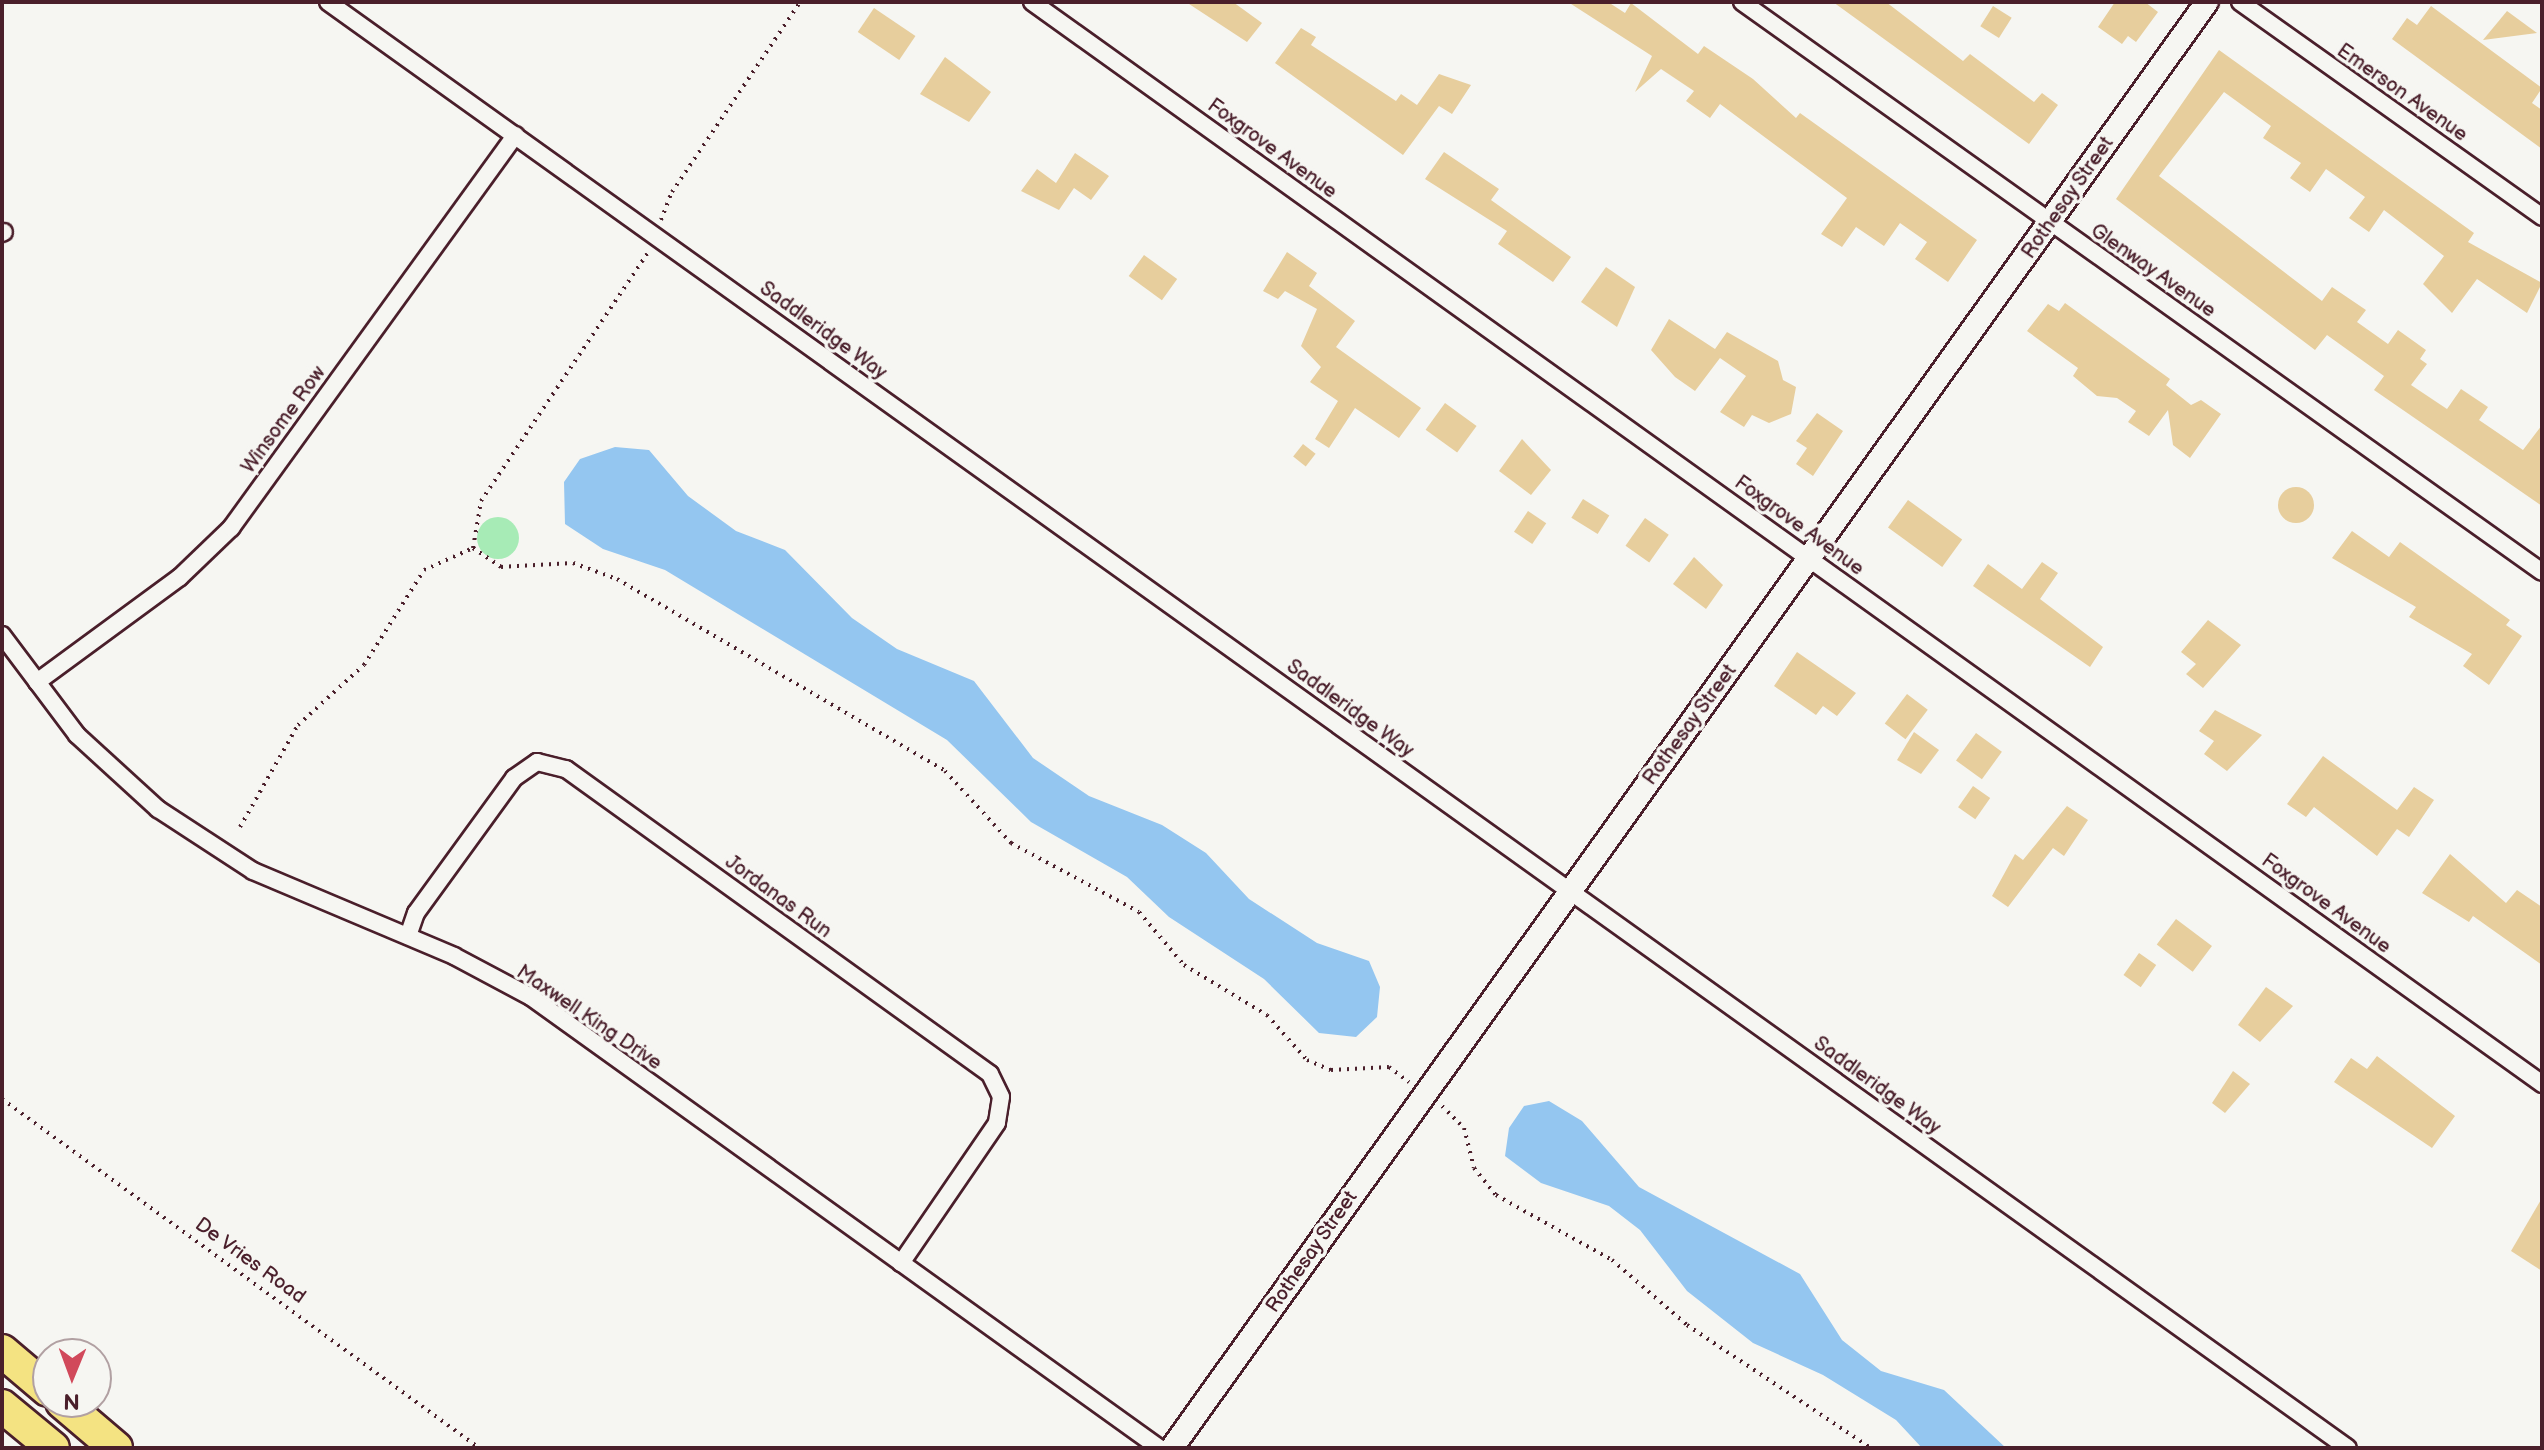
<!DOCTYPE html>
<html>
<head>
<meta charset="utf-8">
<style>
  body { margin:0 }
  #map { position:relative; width:2544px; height:1450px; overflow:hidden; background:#f6f6f2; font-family:"Balsamiq Sans",sans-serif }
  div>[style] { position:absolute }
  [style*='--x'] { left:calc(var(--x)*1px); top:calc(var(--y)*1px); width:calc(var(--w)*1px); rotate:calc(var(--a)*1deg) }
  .green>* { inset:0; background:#a7ebb6 }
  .round { border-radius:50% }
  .water>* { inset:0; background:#94c6f0 }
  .building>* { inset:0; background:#e7ce9d; transform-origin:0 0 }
  .path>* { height:4px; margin-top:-2px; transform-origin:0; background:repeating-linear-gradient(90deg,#4a1f2b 0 2px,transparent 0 8px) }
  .roads { filter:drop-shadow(2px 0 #4a1f2b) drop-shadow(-2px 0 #4a1f2b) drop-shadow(0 2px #4a1f2b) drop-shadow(0 -2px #4a1f2b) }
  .minor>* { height:16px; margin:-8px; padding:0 8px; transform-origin:8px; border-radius:8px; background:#f6f6f2 }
  .tertiary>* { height:22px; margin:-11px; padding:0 11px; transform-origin:11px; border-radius:11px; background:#f6f6f2 }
  .motorway>* { height:32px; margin:-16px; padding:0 16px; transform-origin:16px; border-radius:16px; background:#f4e382 }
  span { translate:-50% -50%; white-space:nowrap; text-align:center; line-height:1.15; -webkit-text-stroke:7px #f6f6f2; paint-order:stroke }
  .street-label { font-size:20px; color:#4a1f2b }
  .frame { position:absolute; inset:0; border:4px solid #4a1f2b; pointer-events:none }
  .north { position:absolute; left:32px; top:1338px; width:80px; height:80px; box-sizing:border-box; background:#f6f6f2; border:2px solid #b1a0a2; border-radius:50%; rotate:181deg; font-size:22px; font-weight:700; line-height:32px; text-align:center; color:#4a1f2b }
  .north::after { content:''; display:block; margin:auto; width:28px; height:36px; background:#d1495b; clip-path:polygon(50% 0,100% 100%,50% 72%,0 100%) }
</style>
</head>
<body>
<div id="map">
  <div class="green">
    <i class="round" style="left:477px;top:517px;width:42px;height:42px"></i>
  </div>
  <div class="water">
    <i style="clip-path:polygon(615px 447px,649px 450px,688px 496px,736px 531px,785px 550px,852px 618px,897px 649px,974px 681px,1033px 758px,1089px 796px,1162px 825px,1206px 853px,1249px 899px,1317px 943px,1369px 961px,1380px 987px,1377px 1017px,1356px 1037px,1319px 1033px,1264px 979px,1169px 917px,1127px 877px,1031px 822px,947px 740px,665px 570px,603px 549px,565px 524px,564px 482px,580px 459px)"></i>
    <i style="clip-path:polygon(1549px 1101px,1582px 1121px,1639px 1187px,1800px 1274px,1842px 1340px,1881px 1371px,1944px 1390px,2006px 1448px,1922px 1448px,1896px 1420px,1823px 1375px,1753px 1343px,1687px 1291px,1640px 1230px,1609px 1206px,1541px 1183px,1505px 1156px,1509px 1128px,1524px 1106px)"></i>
  </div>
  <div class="building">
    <i style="clip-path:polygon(1186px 2px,1233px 2px,1262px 23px,1247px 42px)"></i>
    <i style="clip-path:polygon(1568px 2px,1608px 2px,1625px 13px,1631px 3px,1698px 54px,1704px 46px,1753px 79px,1796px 118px,1800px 113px,1977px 240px,1948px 282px,1915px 259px,1927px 242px,1900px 223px,1884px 246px,1856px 227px,1842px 247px,1821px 234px,1847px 198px,1720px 104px,1710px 118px,1686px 101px,1694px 91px,1661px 69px,1635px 92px,1652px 56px)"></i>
    <i style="clip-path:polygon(1833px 2px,1886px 2px,1963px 61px,1970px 54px,2034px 102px,2042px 93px,2058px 105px,2029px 144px)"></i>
    <i style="clip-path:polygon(2115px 2px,2145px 2px,2158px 12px,2136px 42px,2128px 36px,2122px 44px,2098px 27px)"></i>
    <i style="left:1993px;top:6px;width:22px;height:24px;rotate:32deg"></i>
    <i style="clip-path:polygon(2431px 6px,2542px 88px,2532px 103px,2542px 110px,2542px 149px,2392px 39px,2407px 18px,2417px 25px)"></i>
    <i style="left:874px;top:8px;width:50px;height:29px;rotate:34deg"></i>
    <i style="clip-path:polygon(2507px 11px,2537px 33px,2483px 40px)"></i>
    <i style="clip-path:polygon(1301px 28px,1316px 37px,1311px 45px,1396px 101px,1401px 94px,1417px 105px,1439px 74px,1471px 85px,1452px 114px,1439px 106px,1403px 155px,1275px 63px)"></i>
    <i style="clip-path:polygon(2219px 50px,2474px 233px,2468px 242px,2542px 283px,2527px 313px,2477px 279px,2452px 313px,2423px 284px,2444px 256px,2384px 210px,2369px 232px,2349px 218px,2365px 197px,2326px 169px,2310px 192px,2290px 178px,2301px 163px,2263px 138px,2271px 126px,2224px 92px,2159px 176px,2322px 301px,2332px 287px,2366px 310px,2357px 322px,2388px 344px,2398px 330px,2426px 350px,2420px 359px,2427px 364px,2411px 385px,2447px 409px,2461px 389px,2488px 407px,2479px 420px,2523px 450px,2542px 425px,2542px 506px,2374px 390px,2384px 376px,2327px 335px,2315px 350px,2116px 199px)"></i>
    <i style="clip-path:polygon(945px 57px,991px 92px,969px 122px,920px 94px)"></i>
    <i style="clip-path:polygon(1444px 152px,1499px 189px,1491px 200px,1571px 257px,1553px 282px,1498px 244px,1507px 231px,1425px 179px)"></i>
    <i style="clip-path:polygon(1075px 153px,1109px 176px,1091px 200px,1074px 188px,1059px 210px,1021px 191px,1037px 169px,1056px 183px)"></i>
    <i style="clip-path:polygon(1287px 252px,1317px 273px,1309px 286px,1355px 321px,1336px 347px,1421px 408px,1399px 438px,1355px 408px,1329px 448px,1315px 439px,1338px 401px,1310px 382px,1321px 367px,1301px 346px,1317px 309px,1285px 291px,1278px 299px,1263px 291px)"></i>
    <i style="left:1144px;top:255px;width:41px;height:26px;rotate:36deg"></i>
    <i style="clip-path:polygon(1606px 267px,1635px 287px,1617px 327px,1581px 302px)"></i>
    <i style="clip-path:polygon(2065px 303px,2170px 379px,2166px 385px,2191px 405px,2201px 400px,2221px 414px,2190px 458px,2173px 445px,2168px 410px,2149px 436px,2128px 422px,2136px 411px,2117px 398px,2097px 396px,2073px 376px,2078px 368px,2027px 331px,2048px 304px,2059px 311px)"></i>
    <i style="clip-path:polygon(1669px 319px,1715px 349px,1727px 332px,1778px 361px,1783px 380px,1796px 387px,1791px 414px,1769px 423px,1752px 415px,1744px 427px,1720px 412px,1746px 376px,1720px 358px,1695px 391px,1675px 377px,1651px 350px)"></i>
    <i style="left:1445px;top:403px;width:39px;height:33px;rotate:36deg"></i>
    <i style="clip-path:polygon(1817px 413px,1843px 431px,1813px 476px,1796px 464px,1807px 448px,1796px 441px)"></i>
    <i style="clip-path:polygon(1522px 439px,1551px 470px,1531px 495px,1499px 471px)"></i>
    <i style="left:1303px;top:444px;width:16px;height:16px;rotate:38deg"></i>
    <i class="round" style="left:2278px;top:487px;width:36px;height:36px"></i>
    <i style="left:1583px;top:499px;width:31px;height:22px;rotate:32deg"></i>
    <i style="left:1908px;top:500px;width:67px;height:34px;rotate:36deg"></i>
    <i style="left:1528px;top:511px;width:22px;height:25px;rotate:34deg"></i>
    <i style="left:1645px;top:518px;width:29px;height:34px;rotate:35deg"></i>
    <i style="clip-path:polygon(2352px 531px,2389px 557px,2400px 542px,2510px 620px,2506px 625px,2522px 636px,2489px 685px,2463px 666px,2472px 654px,2409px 617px,2416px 607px,2332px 558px)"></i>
    <i style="clip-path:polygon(1694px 557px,1723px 585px,1706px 609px,1673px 584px)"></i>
    <i style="clip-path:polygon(2042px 562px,2058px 573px,2040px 599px,2103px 647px,2090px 667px,1973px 586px,1988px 564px,2022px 589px)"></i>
    <i style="clip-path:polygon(2208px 620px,2241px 645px,2203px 688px,2186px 674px,2196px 664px,2181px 652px)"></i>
    <i style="clip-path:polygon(1797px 652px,1856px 693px,1837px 716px,1823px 706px,1816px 715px,1774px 686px)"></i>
    <i style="left:1907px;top:694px;width:26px;height:37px;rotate:37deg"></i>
    <i style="clip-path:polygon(2215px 710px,2262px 735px,2227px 771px,2204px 754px,2214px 741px,2199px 731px)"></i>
    <i style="clip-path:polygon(1914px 732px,1939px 750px,1921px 774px,1897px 760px)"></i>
    <i style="left:1976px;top:733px;width:32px;height:34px;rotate:36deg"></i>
    <i style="clip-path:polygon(2323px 756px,2397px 810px,2414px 787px,2434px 800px,2409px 837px,2397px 829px,2377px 856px,2314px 807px,2306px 817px,2287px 804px)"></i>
    <i style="left:1973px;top:786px;width:21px;height:26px;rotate:35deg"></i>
    <i style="clip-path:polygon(2067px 806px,2088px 820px,2064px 856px,2053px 848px,2008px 907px,1992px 896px,2015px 854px,2023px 860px)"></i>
    <i style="clip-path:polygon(2450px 854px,2506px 903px,2517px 890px,2542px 907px,2542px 965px,2473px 916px,2469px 922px,2422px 893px)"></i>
    <i style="left:2176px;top:919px;width:45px;height:32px;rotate:37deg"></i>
    <i style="left:2139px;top:953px;width:21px;height:27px;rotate:35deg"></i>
    <i style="clip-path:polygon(2266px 987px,2293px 1006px,2260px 1042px,2238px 1025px)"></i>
    <i style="clip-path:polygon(2377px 1056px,2455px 1116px,2432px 1148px,2334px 1082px,2351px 1058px,2367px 1069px)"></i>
    <i style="clip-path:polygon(2233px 1071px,2250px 1084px,2225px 1113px,2212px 1103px)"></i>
    <i style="clip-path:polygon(2542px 1198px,2542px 1271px,2511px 1251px)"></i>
  </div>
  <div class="path">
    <i style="--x:661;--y:220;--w:30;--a:-69"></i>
    <i style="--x:672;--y:192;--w:229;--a:-56"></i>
    <i style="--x:473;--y:548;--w:48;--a:-80.3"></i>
    <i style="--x:481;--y:501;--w:298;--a:-56.1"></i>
    <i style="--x:240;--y:827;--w:117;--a:-60.4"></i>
    <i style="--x:298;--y:725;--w:89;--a:-42.3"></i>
    <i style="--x:364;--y:665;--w:112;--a:-57.7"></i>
    <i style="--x:424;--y:570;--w:54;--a:-24.2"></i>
    <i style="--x:473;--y:548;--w:34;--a:34"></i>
    <i style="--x:501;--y:567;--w:72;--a:-3.2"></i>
    <i style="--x:573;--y:563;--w:47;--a:20"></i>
    <i style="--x:617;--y:579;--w:380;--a:30.3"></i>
    <i style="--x:945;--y:771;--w:98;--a:47.5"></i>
    <i style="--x:1011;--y:843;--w:145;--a:28.3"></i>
    <i style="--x:1139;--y:912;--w:70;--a:49.7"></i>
    <i style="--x:1184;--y:965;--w:97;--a:31.1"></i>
    <i style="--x:1267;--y:1015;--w:60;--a:48.4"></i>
    <i style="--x:1307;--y:1060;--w:26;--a:23"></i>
    <i style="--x:1331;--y:1070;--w:58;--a:-3"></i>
    <i style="--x:1389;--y:1067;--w:25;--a:37"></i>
    <i style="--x:2;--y:1099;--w:591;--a:36.19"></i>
    <i style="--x:1442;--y:1106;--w:31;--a:45"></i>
    <i style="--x:1464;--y:1128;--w:41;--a:76"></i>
    <i style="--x:1474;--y:1168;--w:35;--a:51"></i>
    <i style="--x:1496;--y:1195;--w:133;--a:29.3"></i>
    <i style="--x:1612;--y:1260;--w:99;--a:40.9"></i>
    <i style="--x:1687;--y:1325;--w:221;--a:33.8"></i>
  </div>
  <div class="roads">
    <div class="minor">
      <i style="--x:328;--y:2;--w:2484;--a:35.6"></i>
      <i style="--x:1032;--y:2;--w:1858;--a:35.62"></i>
      <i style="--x:1742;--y:2;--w:982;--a:35.47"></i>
      <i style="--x:2240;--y:2;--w:371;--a:35.4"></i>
      <i style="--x:2;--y:233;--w:2;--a:-27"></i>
      <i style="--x:2;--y:635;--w:125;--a:53.1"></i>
      <i style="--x:77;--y:735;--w:110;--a:42.4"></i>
      <i style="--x:158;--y:809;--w:113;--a:33.1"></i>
      <i style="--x:253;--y:871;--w:218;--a:22.9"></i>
      <i style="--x:454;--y:956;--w:87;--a:28"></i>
      <i style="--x:531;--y:997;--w:773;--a:35.68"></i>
      <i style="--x:37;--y:682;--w:177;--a:-36.3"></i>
      <i style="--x:180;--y:577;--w:71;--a:-43.9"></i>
      <i style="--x:231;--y:528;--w:485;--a:-54.1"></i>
      <i style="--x:408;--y:936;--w:24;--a:-71"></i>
      <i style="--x:416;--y:913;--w:167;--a:-54"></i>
      <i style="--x:514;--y:778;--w:28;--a:-35"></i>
      <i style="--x:537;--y:762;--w:30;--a:14"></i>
      <i style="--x:566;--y:769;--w:522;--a:35.73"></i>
      <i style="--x:990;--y:1074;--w:25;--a:64"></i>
      <i style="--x:1001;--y:1097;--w:26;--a:99"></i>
      <i style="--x:997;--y:1123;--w:170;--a:124.4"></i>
    </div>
    <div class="tertiary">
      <i style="--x:1172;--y:1448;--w:1778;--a:-54.41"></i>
    </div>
    <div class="motorway">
      <i style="--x:2;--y:1351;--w:60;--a:40.3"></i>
      <i style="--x:62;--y:1402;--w:71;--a:40.4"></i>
      <i style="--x:2;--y:1406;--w:66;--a:39.5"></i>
    </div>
  </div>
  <div class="street-label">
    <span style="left:2402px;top:93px;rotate:35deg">Emerson Avenue</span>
    <span style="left:1272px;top:149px;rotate:36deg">Foxgrove Avenue</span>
    <span style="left:2068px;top:198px;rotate:-55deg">Rothesay Street</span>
    <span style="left:2153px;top:271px;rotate:35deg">Glenway Avenue</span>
    <span style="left:823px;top:331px;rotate:36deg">Saddleridge Way</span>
    <span style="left:284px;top:420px;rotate:-54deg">Winsome Row</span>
    <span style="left:1799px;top:526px;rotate:36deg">Foxgrove Avenue</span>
    <span style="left:1350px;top:709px;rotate:36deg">Saddleridge Way</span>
    <span style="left:1690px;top:725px;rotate:-54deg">Rothesay Street</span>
    <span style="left:778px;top:897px;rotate:36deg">Jordanas Run</span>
    <span style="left:2326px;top:904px;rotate:36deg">Foxgrove Avenue</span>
    <span style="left:589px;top:1018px;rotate:34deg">Maxwell King Drive</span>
    <span style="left:1877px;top:1086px;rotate:36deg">Saddleridge Way</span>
    <span style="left:1312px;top:1252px;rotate:-55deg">Rothesay Street</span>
    <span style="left:250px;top:1261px;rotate:36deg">De Vries Road</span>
  </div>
  <div class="frame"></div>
  <div class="north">N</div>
</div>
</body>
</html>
